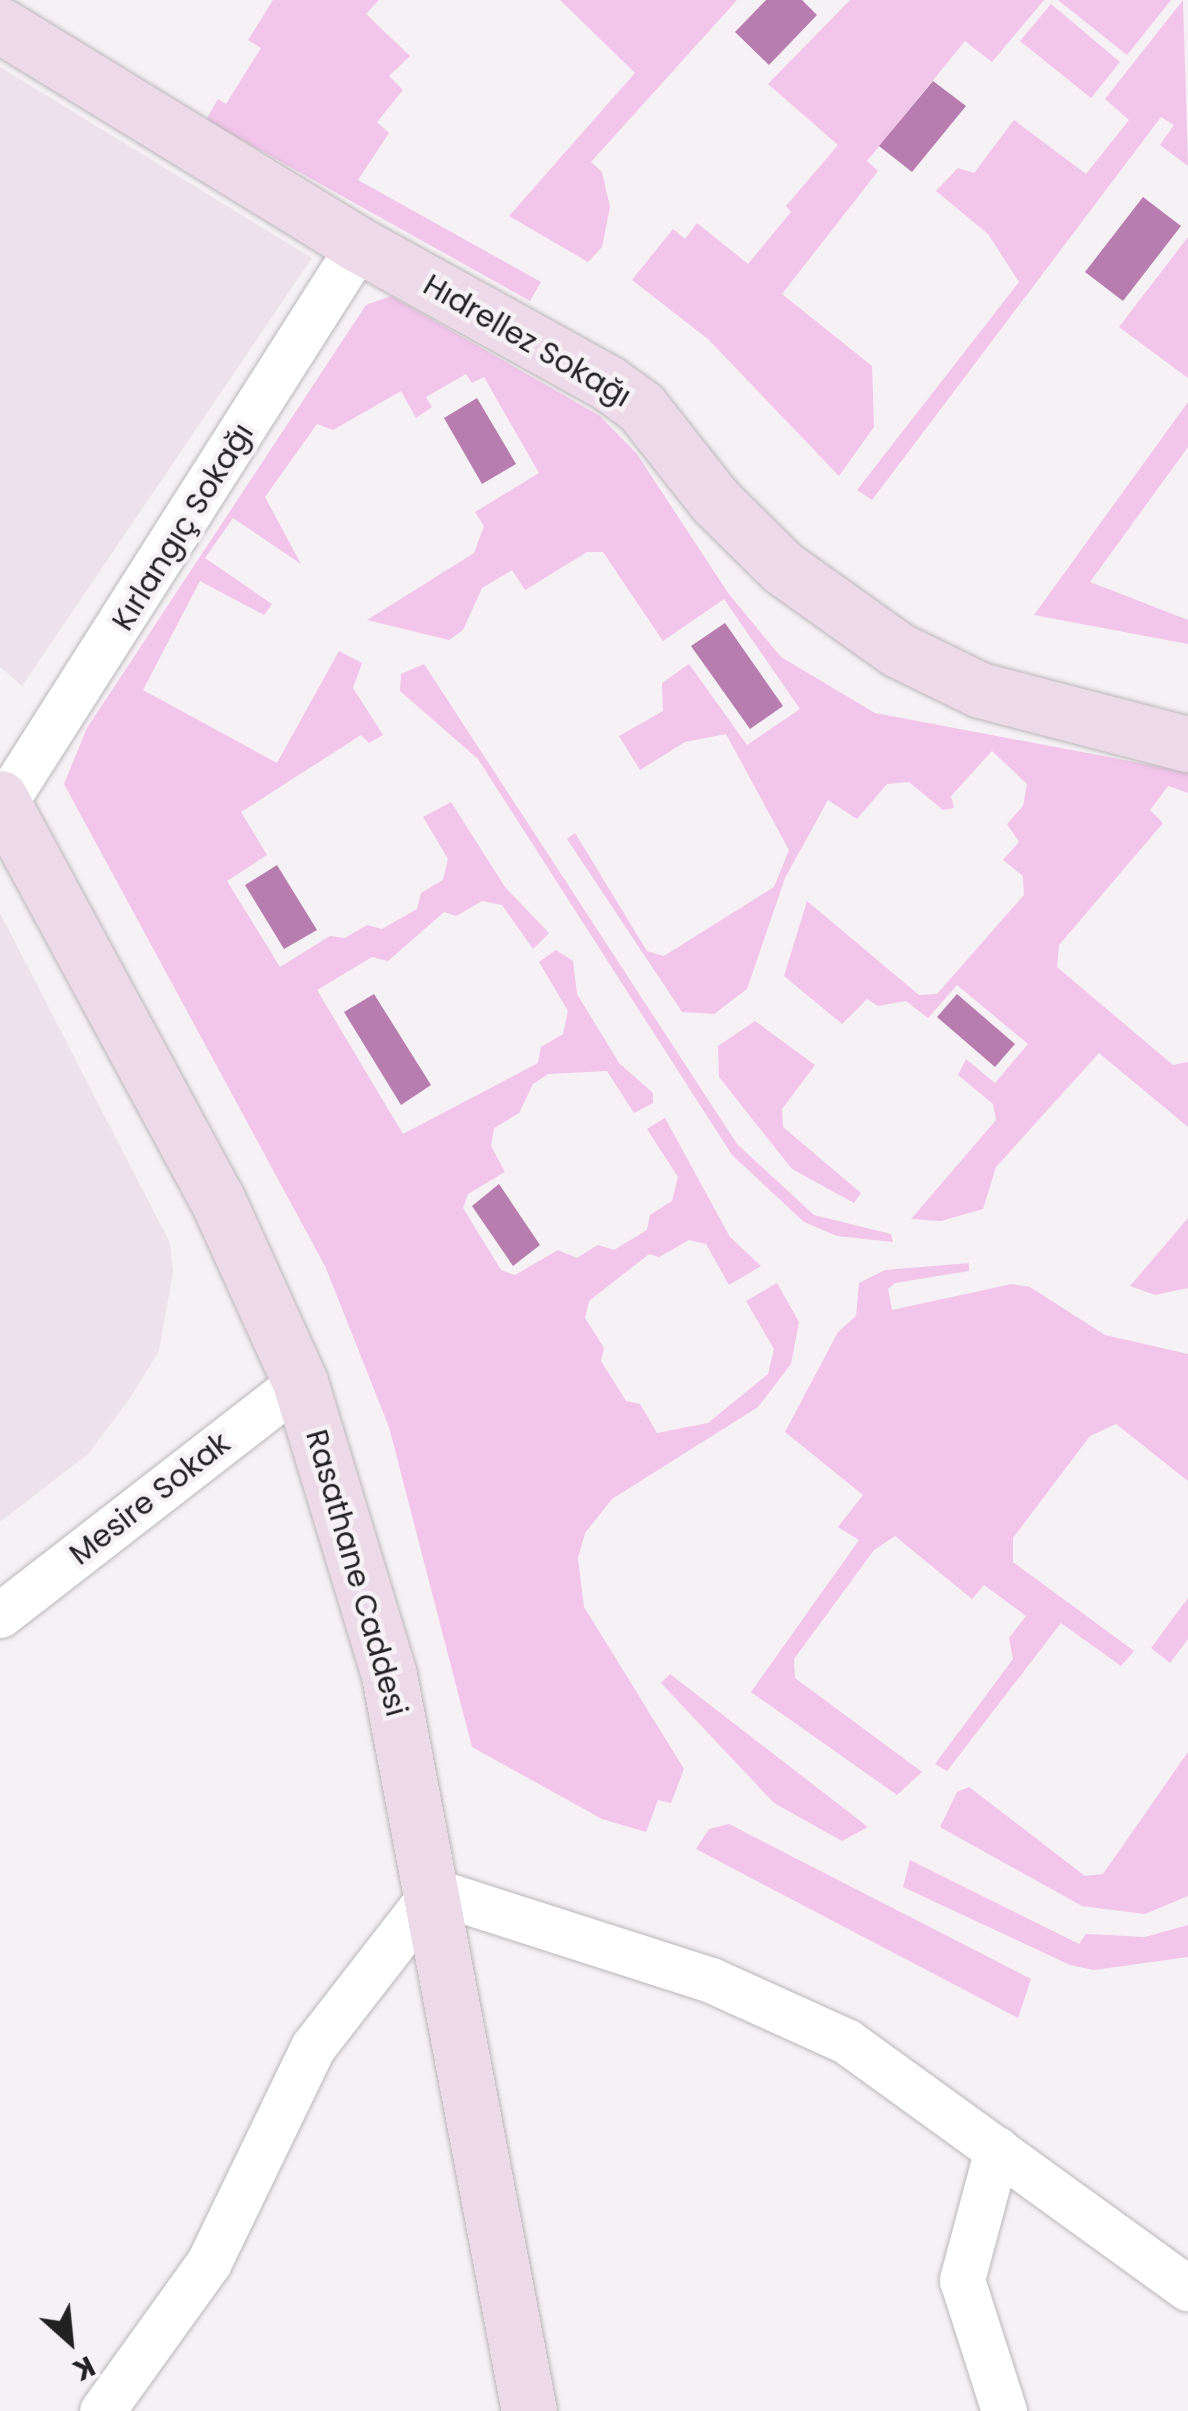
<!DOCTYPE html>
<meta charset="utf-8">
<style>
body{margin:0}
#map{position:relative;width:1188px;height:2411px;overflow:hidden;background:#f6f1f5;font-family:Poppins,sans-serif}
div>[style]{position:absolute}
.built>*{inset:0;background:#ede2eb}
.green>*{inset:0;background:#f2c5ea}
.water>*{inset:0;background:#b77daf}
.roads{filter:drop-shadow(0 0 2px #bab6b9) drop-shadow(0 0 2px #bab6b9)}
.street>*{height:45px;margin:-22.5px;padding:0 22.5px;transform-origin:22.5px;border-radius:22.5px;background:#fff}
.secondary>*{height:55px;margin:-27.5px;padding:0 27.5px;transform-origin:27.5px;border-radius:27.5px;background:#ecdae9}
span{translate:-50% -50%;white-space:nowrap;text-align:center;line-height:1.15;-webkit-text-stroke:9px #f6f1f5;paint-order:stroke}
.street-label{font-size:30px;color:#222122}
.north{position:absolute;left:20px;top:2291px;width:100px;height:100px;-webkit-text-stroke:8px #f6f1f5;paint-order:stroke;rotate:153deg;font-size:28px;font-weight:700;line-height:40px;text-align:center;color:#222122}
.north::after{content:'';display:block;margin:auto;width:35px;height:45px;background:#222122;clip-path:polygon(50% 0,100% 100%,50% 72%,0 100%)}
</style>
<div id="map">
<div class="built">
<i style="clip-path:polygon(0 67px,312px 258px,22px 686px,0 667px)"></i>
<i style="clip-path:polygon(0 913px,170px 1243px,173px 1272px,159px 1351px,130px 1398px,88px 1454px,0 1522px)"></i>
</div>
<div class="green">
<i style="clip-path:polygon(273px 0,379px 0,366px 14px,410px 56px,389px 76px,403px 90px,377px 122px,389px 133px,358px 180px,541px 282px,530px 301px,206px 120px,218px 99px,226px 104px,261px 48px,248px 40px)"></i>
<i style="clip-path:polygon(560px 0,737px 0,591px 162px,602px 172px,610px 207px,602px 247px,588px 262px,509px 216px,635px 73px)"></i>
<i style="clip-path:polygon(850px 0,1044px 0,992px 62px,965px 41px,867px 161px,878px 171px,782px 294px,872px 366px,874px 427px,839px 476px,708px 339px,632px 280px,673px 229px,685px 239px,697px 223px,748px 264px,791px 212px,786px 206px,838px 145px,768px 84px)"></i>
<i style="clip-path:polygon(1058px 0,1171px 0,1127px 55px)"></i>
<i style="clip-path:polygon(1183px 0,1188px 166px,1160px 145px,1174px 125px,1161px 117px,872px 500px,857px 490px,1019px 282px,988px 234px,936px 191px,958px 168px,974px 173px,1014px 120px,1086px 174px,1129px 120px,1105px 99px)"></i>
<i style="clip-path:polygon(1051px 4px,1120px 62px,1091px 98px,1020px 41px)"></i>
<i style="clip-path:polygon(1188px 237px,1188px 378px,1119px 327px)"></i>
<i style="clip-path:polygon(391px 296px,600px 416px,637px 454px,728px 593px,781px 657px,875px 713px,1188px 772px,1188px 793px,1168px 786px,1150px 810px,1163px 823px,1059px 945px,1057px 967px,1173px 1065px,1188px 1062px,1188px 1127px,1099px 1053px,996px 1167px,983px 1209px,941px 1221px,911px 1219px,996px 1120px,993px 1104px,958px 1075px,966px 1059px,995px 1083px,1028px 1044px,957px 985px,928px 1018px,906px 1001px,878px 1006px,867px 999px,842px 1024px,784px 976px,807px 901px,919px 995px,937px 994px,1024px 895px,1023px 876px,1003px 860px,1019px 842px,1007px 824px,1023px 806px,1027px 784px,992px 751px,951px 796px,954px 808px,943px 810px,909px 782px,887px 784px,857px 819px,828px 800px,785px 878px,747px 989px,714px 1014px,682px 1012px,567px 839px,575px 833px,647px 951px,664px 956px,774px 887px,789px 850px,726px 734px,685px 742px,640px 770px,619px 736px,663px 711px,662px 683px,689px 664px,747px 745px,800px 709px,724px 599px,663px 641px,603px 552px,587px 552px,525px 590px,512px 570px,482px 588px,463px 630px,449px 640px,367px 620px,474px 553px,484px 526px,475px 512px,539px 473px,484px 377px,472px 383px,466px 374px,426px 397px,432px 407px,416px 418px,401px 391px,333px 430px,317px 424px,265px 497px,301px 564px,233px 518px,205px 558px,272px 604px,264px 615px,200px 581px,143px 690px,277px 763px,339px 651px,362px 663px,353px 688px,383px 735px,369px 743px,361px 735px,241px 812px,267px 855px,227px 881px,280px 967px,330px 936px,345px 938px,367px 925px,382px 929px,417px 909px,421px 893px,443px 880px,448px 859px,423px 817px,451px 802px,505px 887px,549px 933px,533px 949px,502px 905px,482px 901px,456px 916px,444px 912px,388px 961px,372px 957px,317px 990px,403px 1134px,538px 1063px,541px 1047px,563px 1034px,568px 1011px,539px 962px,556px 950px,573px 961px,577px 994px,619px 1063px,653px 1093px,653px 1103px,634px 1113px,607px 1071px,548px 1074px,533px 1084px,519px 1113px,494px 1128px,491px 1146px,505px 1172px,468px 1194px,463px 1208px,501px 1270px,515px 1275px,558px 1250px,577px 1258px,598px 1245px,614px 1250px,647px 1230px,650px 1215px,672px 1201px,678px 1177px,647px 1129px,665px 1118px,730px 1237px,761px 1266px,729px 1285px,706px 1244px,689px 1240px,659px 1257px,649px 1254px,589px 1301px,585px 1318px,604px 1348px,601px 1361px,626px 1401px,640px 1404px,657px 1433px,708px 1423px,768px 1374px,774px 1349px,746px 1301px,777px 1283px,799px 1322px,791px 1364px,758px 1407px,612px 1499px,585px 1533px,578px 1558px,584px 1607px,684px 1769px,671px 1803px,658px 1800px,646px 1832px,602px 1819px,472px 1747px,389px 1427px,325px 1266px,64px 784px,87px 728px,366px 305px)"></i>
<i style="clip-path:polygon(1188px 402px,1188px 447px,1090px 582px,1188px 620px,1188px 644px,1034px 615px)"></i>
<i style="clip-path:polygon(424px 664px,737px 1144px,814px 1215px,891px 1234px,893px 1242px,837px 1236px,804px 1222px,732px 1155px,478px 759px,400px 691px,401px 674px)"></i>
<i style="clip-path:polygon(755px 1021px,815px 1065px,782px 1109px,783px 1127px,861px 1193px,854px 1203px,792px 1169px,719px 1077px,718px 1046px)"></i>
<i style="clip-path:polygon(1188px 1218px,1188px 1288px,1155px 1295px,1130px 1286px)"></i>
<i style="clip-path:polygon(969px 1263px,969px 1271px,895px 1283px,888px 1289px,892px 1310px,1012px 1284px,1030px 1287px,1105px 1335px,1188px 1354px,1188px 1481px,1116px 1424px,1090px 1436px,1013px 1538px,1013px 1562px,1134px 1651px,1121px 1666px,1061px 1623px,947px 1771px,935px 1764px,1013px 1659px,1009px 1638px,1026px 1616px,984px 1585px,972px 1599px,895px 1536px,874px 1550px,794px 1659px,795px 1678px,922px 1772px,897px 1795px,751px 1692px,859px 1540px,838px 1527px,863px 1495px,785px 1432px,838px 1332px,856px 1316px,859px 1283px,885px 1270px)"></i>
<i style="clip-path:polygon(1188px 1598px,1188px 1639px,1170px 1663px,1151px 1648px)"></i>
<i style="clip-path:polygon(670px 1674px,868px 1827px,842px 1841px,774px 1803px,661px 1683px)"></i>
<i style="clip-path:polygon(1188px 1752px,1188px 1896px,1145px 1914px,1082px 1906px,940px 1827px,957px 1792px,969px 1787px,1085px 1876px,1103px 1874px)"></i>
<i style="clip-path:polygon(729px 1824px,1031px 1979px,1018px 2018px,696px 1849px,709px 1829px)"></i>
<i style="clip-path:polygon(910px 1860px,1079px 1944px,1086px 1934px,1145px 1937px,1188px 1925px,1188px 1957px,1094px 1970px,1070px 1965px,903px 1887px)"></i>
</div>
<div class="water">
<i style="clip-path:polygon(766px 0,802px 0,817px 15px,769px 65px,735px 32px)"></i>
<i style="clip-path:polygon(933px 81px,966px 106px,912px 172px,879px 146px)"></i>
<i style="clip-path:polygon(1143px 197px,1181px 226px,1123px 301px,1085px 272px)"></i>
<i style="clip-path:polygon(477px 398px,516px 464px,482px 484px,444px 418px)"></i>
<i style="clip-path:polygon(725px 623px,783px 706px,750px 729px,691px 646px)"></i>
<i style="clip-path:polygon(277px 865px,317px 930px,284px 949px,245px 885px)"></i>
<i style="clip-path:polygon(374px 994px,431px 1085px,401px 1105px,344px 1012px)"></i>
<i style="clip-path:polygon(957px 994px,1015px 1044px,995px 1067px,937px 1017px)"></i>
<i style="clip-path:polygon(499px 1184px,540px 1245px,513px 1266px,472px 1206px)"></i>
</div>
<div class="roads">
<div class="street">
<i style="left:0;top:810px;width:669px;rotate:-57.57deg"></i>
<i style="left:0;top:1615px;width:380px;rotate:-37.8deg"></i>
<i style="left:997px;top:2149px;width:136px;rotate:105deg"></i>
<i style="left:962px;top:2280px;width:138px;rotate:72.2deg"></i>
<i style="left:102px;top:2411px;width:183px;rotate:-54.3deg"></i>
<i style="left:209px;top:2262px;width:239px;rotate:-64.2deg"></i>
<i style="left:313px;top:2047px;width:197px;rotate:-52.2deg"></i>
<i style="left:434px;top:1891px;width:291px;rotate:17.8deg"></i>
<i style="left:711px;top:1980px;width:148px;rotate:24.3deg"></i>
<i style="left:846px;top:2041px;width:422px;rotate:35.9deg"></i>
</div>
<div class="secondary">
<i style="left:0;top:25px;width:421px;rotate:31.5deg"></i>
<i style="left:359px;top:245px;width:285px;rotate:29deg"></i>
<i style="left:608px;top:383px;width:41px;rotate:36deg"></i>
<i style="left:641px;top:407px;width:121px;rotate:51.7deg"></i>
<i style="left:716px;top:502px;width:94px;rotate:44.6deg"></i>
<i style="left:783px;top:568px;width:141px;rotate:35.5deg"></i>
<i style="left:898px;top:650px;width:91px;rotate:26deg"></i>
<i style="left:980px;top:690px;width:215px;rotate:14.6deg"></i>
<i style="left:0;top:798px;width:456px;rotate:61.6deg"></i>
<i style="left:217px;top:1199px;width:201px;rotate:65.6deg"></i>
<i style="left:300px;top:1382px;width:306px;rotate:73.1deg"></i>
<i style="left:389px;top:1675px;width:749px;rotate:79.23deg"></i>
</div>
</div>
<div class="street-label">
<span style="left:527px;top:341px;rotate:30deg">Hıdrellez Sokağı</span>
<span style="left:183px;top:527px;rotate:-58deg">Kırlangıç Sokağı</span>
<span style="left:150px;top:1499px;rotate:-38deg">Mesire Sokak</span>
<span style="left:356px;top:1573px;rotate:74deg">Rasathane Caddesi</span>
</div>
<div class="north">K</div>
</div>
